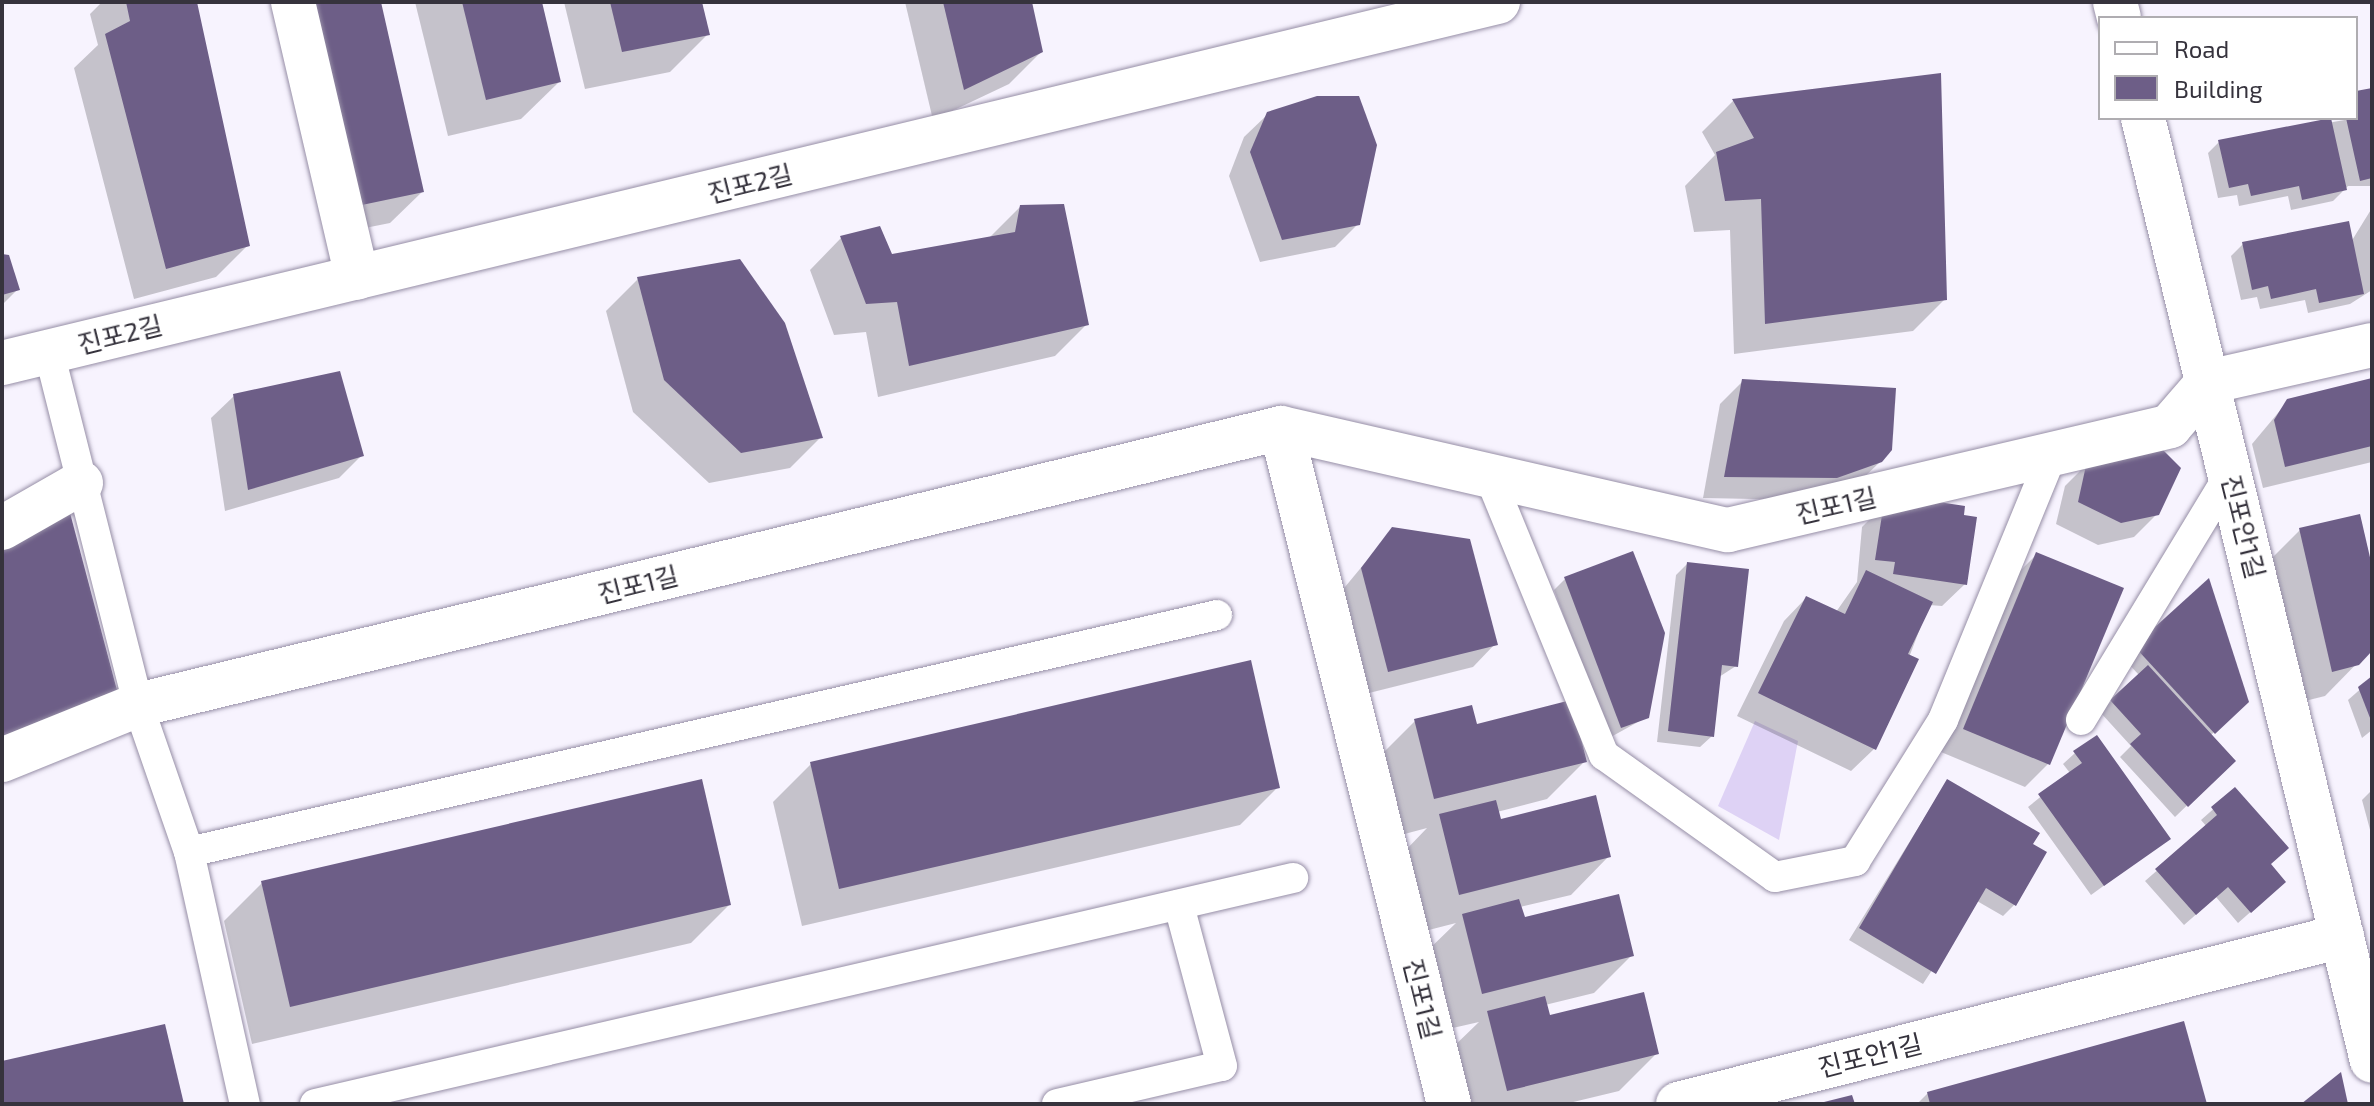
<!DOCTYPE html>
<meta charset="utf-8">
<style>
body{margin:0}
#map{position:relative;width:2374px;height:1106px;overflow:hidden;background:#f7f3fe;font-family:"Exo 2","Noto Sans KR",sans-serif}
div>[style]{position:absolute}
.green>*{inset:0;background:#ded2f5}
.shadow>*{inset:0;background:#0003}
.building>*{inset:0;background:#6d5e87}
.roads{filter:drop-shadow(0 0 2px #968ea6) drop-shadow(0 0 2px #968ea6)}
.service>*{height:30px;margin:-15px;padding:0 15px;transform-origin:15px;border-radius:15px;background:#fff}
.minor>*{height:44px;margin:-22px;padding:0 22px;transform-origin:22px;border-radius:22px;background:#fff}
span{translate:-50% -50%;white-space:nowrap;text-align:center;line-height:1.15;-webkit-text-stroke:8px #fff;paint-order:stroke}
.street-label{font-size:26px;color:#36333d}
.frame{position:absolute;inset:0;border:4px solid #36333d;pointer-events:none}
.legend{position:absolute;left:2098px;top:16px;width:260px;height:104px;box-sizing:border-box;background:#fff;border:2px solid #afadb1;margin:0;padding:10px 14px;list-style:none;font-size:24px;color:#36333d}
.legend li{display:flex;align-items:center;gap:16px;height:40px}
.legend b{width:40px;border:2px solid #afadb1}
</style>
<div id="map">
<div class="green">
<i style="clip-path:polygon(1755px 721px,1798px 741px,1779px 840px,1718px 806px)"></i>
</div>
<div class="shadow">
<i style="clip-path:polygon(102px 2px,195px 2px,248px 245px,216px 277px,134px 299px,74px 68px,98px 45px,90px 14px)"></i>
<i style="clip-path:polygon(271px 2px,379px 2px,422px 192px,390px 223px,325px 236px)"></i>
<i style="clip-path:polygon(415px 2px,540px 2px,559px 82px,521px 119px,448px 136px)"></i>
<i style="clip-path:polygon(564px 2px,700px 2px,708px 34px,670px 72px,585px 89px)"></i>
<i style="clip-path:polygon(905px 2px,1030px 2px,1041px 52px,1009px 84px,933px 120px)"></i>
<i style="clip-path:polygon(1939px 75px,1945px 299px,1913px 331px,1734px 354px,1730px 230px,1694px 232px,1685px 186px,1715px 155px,1702px 132px,1733px 101px)"></i>
<i style="clip-path:polygon(2372px 90px,2372px 186px,2348px 186px,2333px 201px,2291px 210px,2288px 196px,2239px 206px,2237px 195px,2218px 198px,2208px 153px,2219px 142px,2356px 118px,2356px 93px)"></i>
<i style="clip-path:polygon(1268px 114px,1358px 224px,1335px 247px,1260px 262px,1229px 176px,1244px 137px)"></i>
<i style="clip-path:polygon(1020px 207px,1087px 324px,1055px 356px,878px 397px,866px 332px,834px 335px,810px 270px,841px 238px,890px 256px,988px 239px)"></i>
<i style="clip-path:polygon(2372px 208px,2372px 290px,2350px 304px,2308px 313px,2305px 300px,2260px 309px,2257px 297px,2241px 300px,2231px 256px,2243px 244px,2351px 242px)"></i>
<i style="clip-path:polygon(2px 256px,18px 289px,2px 305px)"></i>
<i style="clip-path:polygon(638px 279px,821px 437px,790px 468px,709px 483px,633px 412px,606px 311px)"></i>
<i style="clip-path:polygon(2372px 380px,2372px 462px,2263px 488px,2252px 444px,2288px 401px)"></i>
<i style="clip-path:polygon(1743px 381px,1881px 461px,1857px 484px,1812px 500px,1703px 498px,1720px 404px)"></i>
<i style="clip-path:polygon(234px 396px,362px 455px,339px 478px,225px 511px,211px 418px)"></i>
<i style="clip-path:polygon(2088px 463px,2157px 514px,2134px 537px,2098px 545px,2056px 524px,2065px 486px)"></i>
<i style="clip-path:polygon(1885px 504px,1965px 584px,1942px 606px,1929px 605px,1874px 749px,1851px 771px,1737px 716px,1784px 621px,1806px 598px,1836px 612px,1857px 582px,1862px 527px)"></i>
<i style="clip-path:polygon(1393px 529px,1495px 644px,1473px 667px,1365px 694px,1340px 593px)"></i>
<i style="clip-path:polygon(2300px 530px,2372px 575px,2372px 648px,2325px 696px,2301px 702px,2268px 562px)"></i>
<i style="clip-path:polygon(2037px 554px,2048px 764px,2025px 787px,1941px 752px,2014px 577px)"></i>
<i style="clip-path:polygon(1687px 564px,1736px 666px,1719px 677px,1712px 736px,1700px 747px,1657px 742px,1676px 575px)"></i>
<i style="clip-path:polygon(1565px 579px,1647px 717px,1609px 738px,1554px 590px)"></i>
<i style="clip-path:polygon(2136px 647px,2247px 701px,2210px 736px,2233px 761px,2175px 817px,2120px 757px,2131px 746px,2100px 712px,2139px 675px,2124px 659px)"></i>
<i style="clip-path:polygon(2372px 679px,2372px 730px,2362px 738px,2348px 700px)"></i>
<i style="clip-path:polygon(1415px 721px,1475px 726px,1585px 761px,1547px 799px,1497px 812px,1500px 822px,1608px 857px,1571px 895px,1520px 907px,1523px 920px,1632px 955px,1594px 993px,1545px 1005px,1548px 1018px,1657px 1053px,1619px 1091px,1565px 1104px,1464px 1104px,1450px 1050px,1479px 1022px,1444px 1030px,1425px 953px,1456px 923px,1421px 932px,1402px 854px,1427px 828px,1397px 836px,1377px 759px)"></i>
<i style="clip-path:polygon(2075px 753px,2168px 839px,2091px 895px,2028px 807px,2070px 773px,2063px 764px)"></i>
<i style="clip-path:polygon(811px 764px,1278px 787px,1240px 825px,802px 926px,773px 802px)"></i>
<i style="clip-path:polygon(1947px 781px,2030px 845px,2014px 905px,2003px 916px,1977px 901px,1923px 984px,1849px 940px)"></i>
<i style="clip-path:polygon(2235px 790px,2268px 865px,2272px 893px,2238px 923px,2216px 897px,2184px 925px,2145px 881px,2207px 827px,2201px 820px)"></i>
<i style="clip-path:polygon(2372px 790px,2372px 837px,2362px 800px)"></i>
<i style="clip-path:polygon(262px 883px,729px 905px,691px 943px,252px 1044px,224px 921px)"></i>
<i style="clip-path:polygon(1928px 1093px,2205px 1104px,1917px 1104px)"></i>
</div>
<div class="building">
<i style="clip-path:polygon(126px 2px,197px 2px,250px 246px,166px 269px,105px 34px,130px 21px)"></i>
<i style="clip-path:polygon(309px 2px,381px 2px,424px 192px,357px 206px)"></i>
<i style="clip-path:polygon(462px 2px,542px 2px,561px 82px,486px 100px)"></i>
<i style="clip-path:polygon(610px 2px,702px 2px,710px 35px,622px 52px)"></i>
<i style="clip-path:polygon(943px 2px,1032px 2px,1043px 52px,964px 90px)"></i>
<i style="clip-path:polygon(1941px 73px,1947px 300px,1765px 324px,1761px 199px,1725px 201px,1716px 152px,1754px 138px,1732px 99px)"></i>
<i style="clip-path:polygon(2372px 88px,2372px 178px,2360px 181px,2346px 118px,2356px 118px,2356px 91px)"></i>
<i style="clip-path:polygon(1317px 96px,1359px 96px,1377px 145px,1360px 225px,1282px 240px,1250px 152px,1267px 112px)"></i>
<i style="clip-path:polygon(2331px 118px,2347px 190px,2302px 200px,2299px 186px,2251px 196px,2248px 184px,2229px 188px,2218px 140px)"></i>
<i style="clip-path:polygon(1064px 204px,1089px 325px,909px 366px,897px 302px,866px 304px,840px 236px,880px 226px,892px 254px,1015px 232px,1020px 205px)"></i>
<i style="clip-path:polygon(2349px 221px,2364px 294px,2319px 303px,2316px 289px,2271px 299px,2268px 286px,2252px 290px,2242px 242px)"></i>
<i style="clip-path:polygon(2px 254px,9px 255px,20px 290px,2px 295px)"></i>
<i style="clip-path:polygon(740px 259px,785px 323px,823px 438px,741px 453px,664px 380px,637px 277px)"></i>
<i style="clip-path:polygon(340px 371px,364px 456px,248px 490px,233px 394px)"></i>
<i style="clip-path:polygon(2372px 378px,2372px 446px,2285px 467px,2274px 420px,2287px 399px)"></i>
<i style="clip-path:polygon(1742px 379px,1896px 388px,1892px 450px,1882px 462px,1837px 478px,1724px 477px)"></i>
<i style="clip-path:polygon(2156px 443px,2181px 468px,2159px 515px,2121px 523px,2078px 502px,2087px 461px)"></i>
<i style="clip-path:polygon(1919px 499px,1965px 506px,1964px 515px,1977px 517px,1967px 585px,1893px 574px,1895px 562px,1875px 560px,1884px 502px)"></i>
<i style="clip-path:polygon(69px 509px,118px 694px,2px 743px,2px 546px)"></i>
<i style="clip-path:polygon(2360px 514px,2372px 566px,2372px 651px,2359px 665px,2332px 672px,2299px 528px)"></i>
<i style="clip-path:polygon(1392px 527px,1470px 539px,1498px 645px,1388px 672px,1361px 568px)"></i>
<i style="clip-path:polygon(1633px 551px,1665px 633px,1649px 718px,1621px 728px,1564px 577px)"></i>
<i style="clip-path:polygon(2036px 552px,2124px 588px,2050px 765px,1963px 729px)"></i>
<i style="clip-path:polygon(1687px 562px,1749px 569px,1738px 667px,1722px 665px,1714px 737px,1668px 731px)"></i>
<i style="clip-path:polygon(1866px 570px,1933px 602px,1908px 654px,1919px 659px,1876px 750px,1758px 693px,1806px 596px,1845px 614px)"></i>
<i style="clip-path:polygon(2209px 578px,2249px 702px,2215px 734px,2134px 646px)"></i>
<i style="clip-path:polygon(1251px 660px,1280px 788px,839px 889px,810px 762px)"></i>
<i style="clip-path:polygon(2148px 665px,2236px 761px,2188px 807px,2130px 744px,2141px 734px,2110px 700px)"></i>
<i style="clip-path:polygon(2372px 676px,2372px 723px,2358px 687px)"></i>
<i style="clip-path:polygon(1571px 700px,1587px 762px,1434px 799px,1414px 719px,1472px 705px,1477px 724px)"></i>
<i style="clip-path:polygon(2097px 735px,2171px 839px,2104px 886px,2038px 794px,2082px 763px,2073px 751px)"></i>
<i style="clip-path:polygon(702px 779px,731px 905px,290px 1007px,261px 881px)"></i>
<i style="clip-path:polygon(1947px 779px,2040px 833px,2033px 844px,2047px 852px,2016px 906px,1986px 888px,1936px 974px,1859px 928px)"></i>
<i style="clip-path:polygon(2235px 787px,2289px 848px,2271px 864px,2286px 882px,2251px 913px,2228px 887px,2196px 915px,2155px 869px,2217px 815px,2211px 807px)"></i>
<i style="clip-path:polygon(1596px 795px,1611px 857px,1459px 895px,1439px 814px,1496px 800px,1501px 819px)"></i>
<i style="clip-path:polygon(1619px 894px,1634px 956px,1482px 994px,1462px 914px,1519px 899px,1525px 917px)"></i>
<i style="clip-path:polygon(1644px 992px,1659px 1054px,1507px 1091px,1487px 1011px,1545px 996px,1550px 1015px)"></i>
<i style="clip-path:polygon(2184px 1021px,2207px 1104px,1930px 1104px,1927px 1092px)"></i>
<i style="clip-path:polygon(165px 1024px,184px 1104px,2px 1104px,2px 1061px)"></i>
<i style="clip-path:polygon(2341px 1072px,2348px 1104px,2301px 1104px)"></i>
<i style="clip-path:polygon(1852px 1095px,1855px 1104px,1820px 1104px,1820px 1103px)"></i>
</div>
<div class="roads">
<div class="service">
<i style="left:49px;top:352px;width:364px;rotate:75.8deg"></i>
<i style="left:138px;top:705px;width:156px;rotate:70.9deg"></i>
<i style="left:189px;top:852px;width:258px;rotate:77.5deg"></i>
<i style="left:1489px;top:475px;width:303px;rotate:67.7deg"></i>
<i style="left:1604px;top:755px;width:210px;rotate:35.5deg"></i>
<i style="left:1775px;top:877px;width:82px;rotate:-11.3deg"></i>
<i style="left:1855px;top:861px;width:166px;rotate:-58deg"></i>
<i style="left:1943px;top:720px;width:287px;rotate:-67.7deg"></i>
<i style="left:2081px;top:720px;width:290px;rotate:-58.8deg"></i>
<i style="left:189px;top:852px;width:1055px;rotate:-12.98deg"></i>
<i style="left:315px;top:1104px;width:1004px;rotate:-13.01deg"></i>
<i style="left:1057px;top:1104px;width:169px;rotate:-13deg"></i>
<i style="left:1222px;top:1066px;width:167px;rotate:-105deg"></i>
</div>
<div class="minor">
<i style="left:293px;top:2px;width:283px;rotate:76.9deg"></i>
<i style="left:2115px;top:2px;width:16px;rotate:76deg"></i>
<i style="left:2143px;top:118px;width:970px;rotate:76.35deg"></i>
<i style="left:2px;top:363px;width:1539px;rotate:-13.57deg"></i>
<i style="left:1281px;top:428px;width:697px;rotate:76.04deg"></i>
<i style="left:2px;top:528px;width:91px;rotate:-29.7deg"></i>
<i style="left:2px;top:760px;width:147px;rotate:-22deg"></i>
<i style="left:138px;top:705px;width:1176px;rotate:-13.62deg"></i>
<i style="left:1281px;top:428px;width:458px;rotate:12.9deg"></i>
<i style="left:1728px;top:530px;width:454px;rotate:-13.2deg"></i>
<i style="left:2170px;top:426px;width:58px;rotate:-49.2deg"></i>
<i style="left:2208px;top:382px;width:168px;rotate:-12.7deg"></i>
<i style="left:1678px;top:1104px;width:685px;rotate:-14.2deg"></i>
</div>
</div>
<div class="street-label">
<span style="left:750px;top:183px;rotate:-14deg">진포2길</span>
<span style="left:120px;top:334px;rotate:-14deg">진포2길</span>
<span style="left:1836px;top:505px;rotate:-13deg">진포1길</span>
<span style="left:2244px;top:527px;rotate:76deg">진포안1길</span>
<span style="left:638px;top:584px;rotate:-14deg">진포1길</span>
<span style="left:1423px;top:999px;rotate:76deg">진포1길</span>
<span style="left:1870px;top:1055px;rotate:-14deg">진포안1길</span>
</div>
<div class="frame"></div>
<ul class="legend">
<li><b style="height:10px;background:#fff"></b>Road</li>
<li><b style="height:22px;background:#6d5e87"></b>Building</li>
</ul>
</div>
